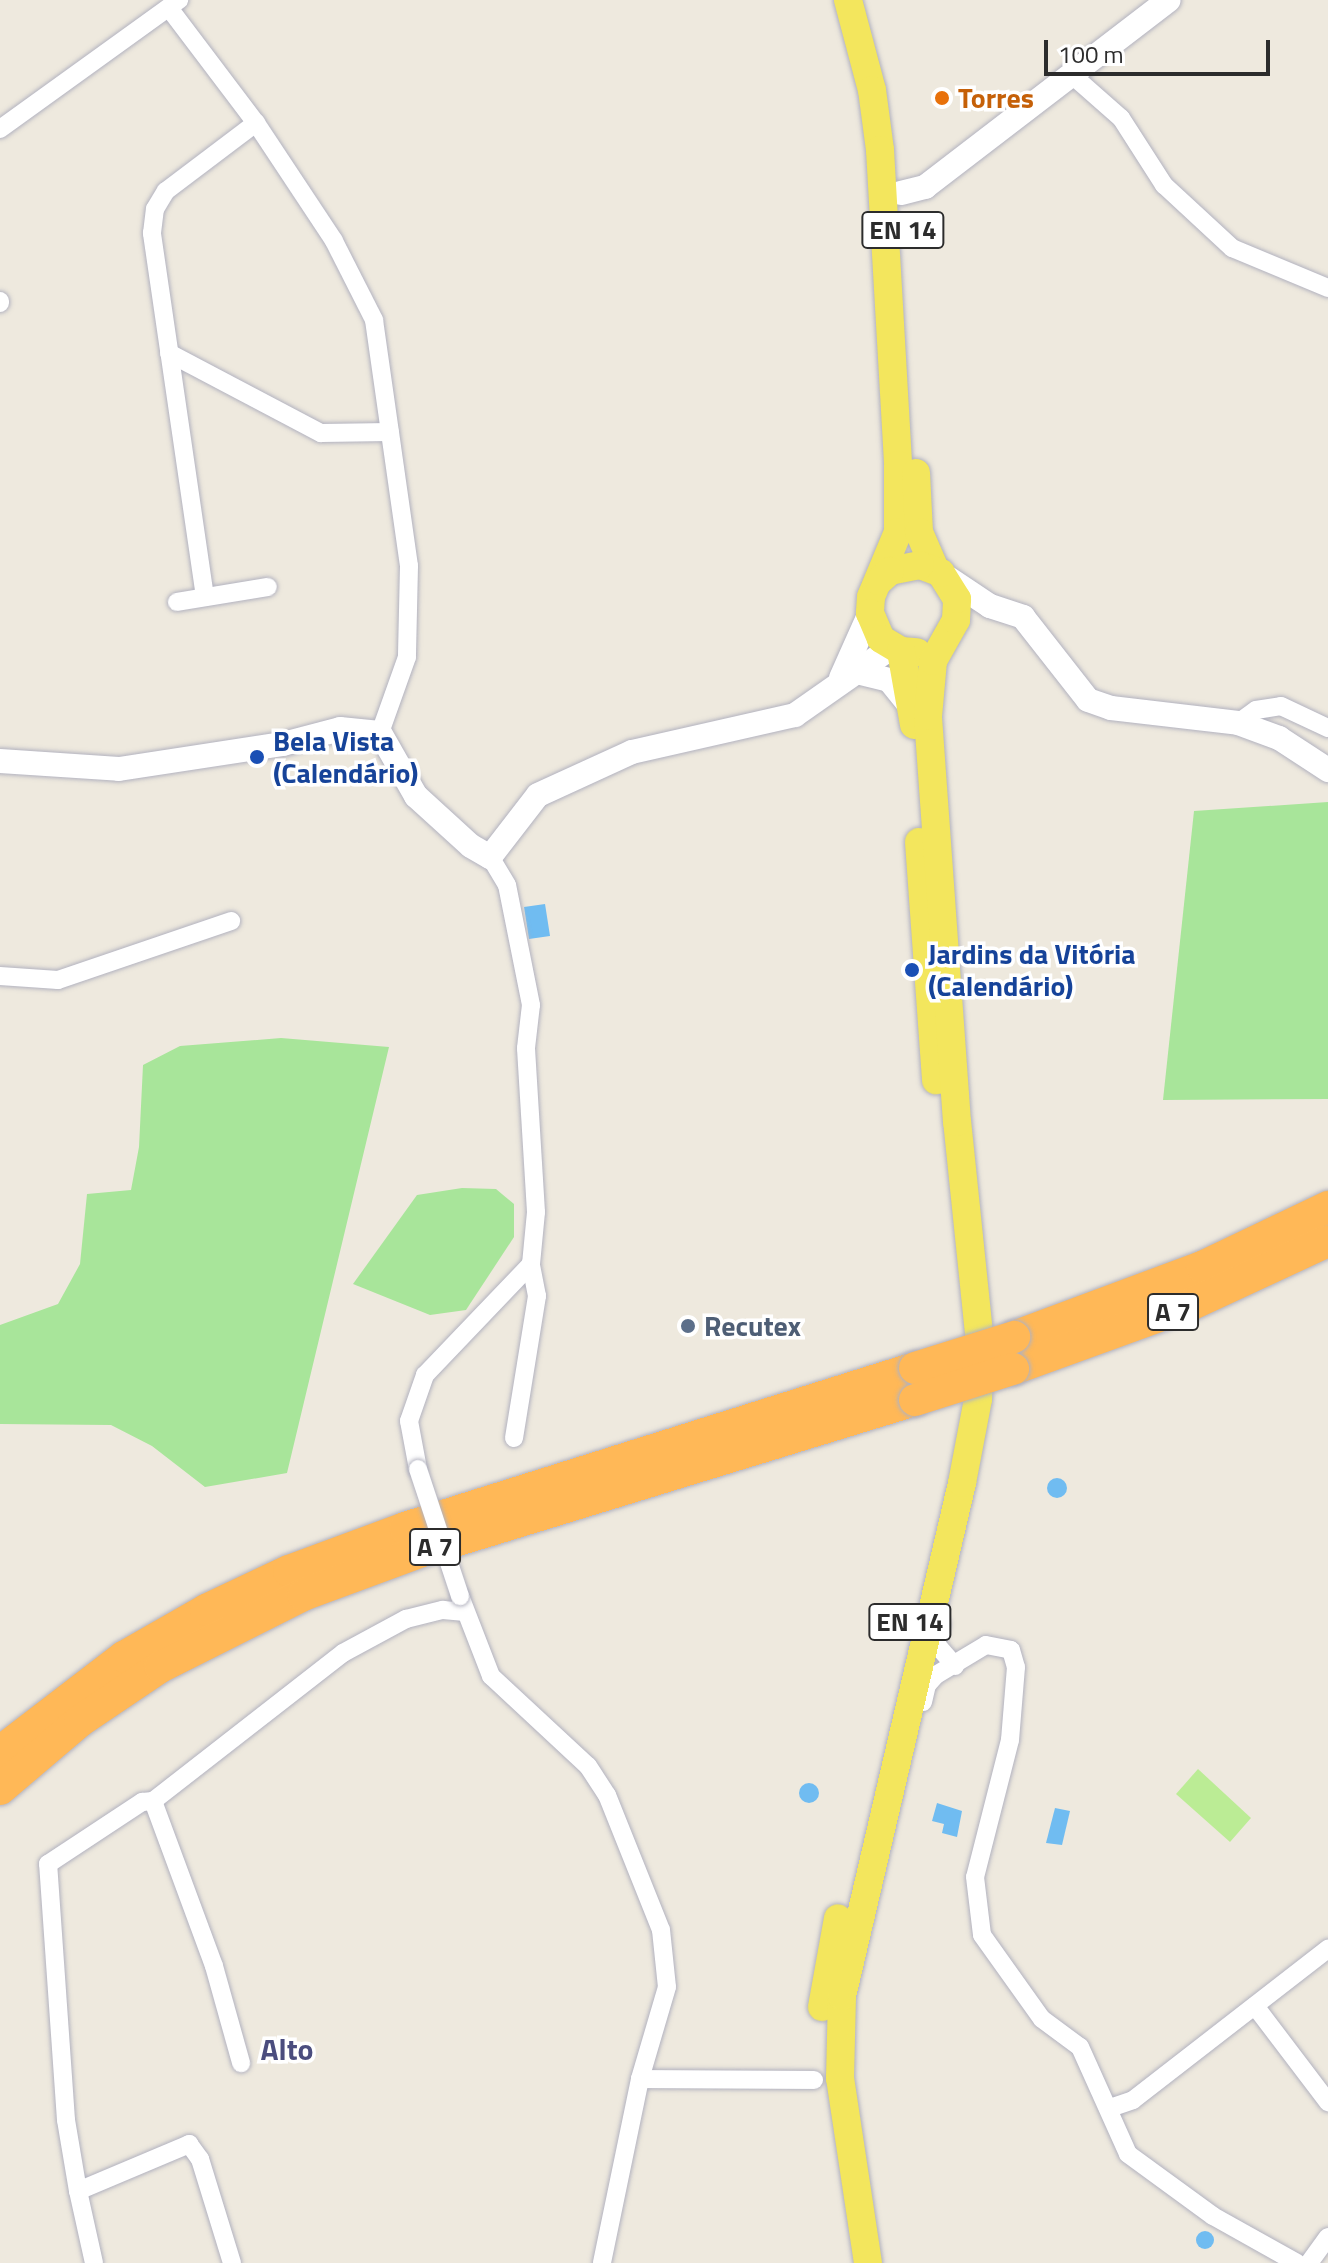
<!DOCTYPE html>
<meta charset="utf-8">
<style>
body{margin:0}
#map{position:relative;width:1328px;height:2263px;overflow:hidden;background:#eee9de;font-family:"Titillium Web",sans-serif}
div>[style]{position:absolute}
.green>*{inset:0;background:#a8e59a}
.pitch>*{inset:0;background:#bbec95}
.water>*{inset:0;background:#70bcf1}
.round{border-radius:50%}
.roads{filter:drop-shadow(0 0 2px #b2b2bf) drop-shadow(0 0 2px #b2b2bf)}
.street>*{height:18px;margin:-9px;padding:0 9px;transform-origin:9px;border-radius:9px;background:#fff}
.secondary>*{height:24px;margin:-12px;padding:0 12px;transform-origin:12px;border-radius:12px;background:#fff}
.primary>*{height:28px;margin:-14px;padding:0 14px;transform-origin:14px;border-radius:14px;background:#f3e65d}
.highway>*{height:32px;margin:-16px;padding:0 16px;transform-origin:16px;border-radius:16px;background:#ffb857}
.bridges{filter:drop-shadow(0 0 2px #b2b2bf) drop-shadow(0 0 2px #b2b2bf)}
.street-bridge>*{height:18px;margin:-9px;padding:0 9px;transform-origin:9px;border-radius:9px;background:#fff}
.highway-bridge>*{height:32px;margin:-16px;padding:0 16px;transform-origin:16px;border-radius:16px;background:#ffb857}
.dots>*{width:22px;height:22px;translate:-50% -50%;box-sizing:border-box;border:4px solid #fff;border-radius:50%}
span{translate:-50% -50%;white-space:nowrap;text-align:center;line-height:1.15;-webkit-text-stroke:7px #fff;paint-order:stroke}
.shield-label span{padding:2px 6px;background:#fff;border:2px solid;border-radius:6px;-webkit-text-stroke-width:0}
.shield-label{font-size:26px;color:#2c2c2c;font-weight:700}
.food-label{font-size:28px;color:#c56008;font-weight:700}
.left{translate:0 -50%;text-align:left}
.transit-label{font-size:28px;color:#164399;font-weight:700}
.service-label{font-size:28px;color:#4e5e75;font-weight:700}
.neighbourhood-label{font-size:30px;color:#4b4d7e;font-weight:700}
.scale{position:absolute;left:1044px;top:40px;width:226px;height:36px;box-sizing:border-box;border:4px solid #2c2c2c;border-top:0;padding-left:10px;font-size:24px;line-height:28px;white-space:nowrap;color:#2c2c2c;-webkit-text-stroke:6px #fff;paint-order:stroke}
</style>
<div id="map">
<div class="green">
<i style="clip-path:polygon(1328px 802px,1328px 1099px,1163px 1100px,1194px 811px)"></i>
<i style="clip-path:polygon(281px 1038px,389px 1047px,287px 1473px,205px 1487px,152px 1446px,111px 1425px,0 1424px,0 1325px,58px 1304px,80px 1264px,87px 1194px,131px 1190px,139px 1147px,143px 1065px,180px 1046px)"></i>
<i style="clip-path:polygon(462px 1188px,496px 1189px,514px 1204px,514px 1237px,466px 1310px,430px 1315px,353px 1284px,417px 1195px)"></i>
</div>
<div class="pitch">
<i style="clip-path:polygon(1198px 1769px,1251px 1818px,1230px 1842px,1176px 1794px)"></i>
</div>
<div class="water">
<i style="clip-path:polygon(545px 904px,550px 936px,529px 939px,524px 907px)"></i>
<i class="round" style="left:1047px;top:1478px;width:20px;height:20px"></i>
<i class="round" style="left:799px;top:1783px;width:20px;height:20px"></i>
<i style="clip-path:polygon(937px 1803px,962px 1811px,957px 1837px,942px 1833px,944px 1824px,932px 1821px)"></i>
<i style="clip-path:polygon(1055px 1808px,1070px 1811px,1062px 1845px,1046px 1843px)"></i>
<i class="round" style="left:1196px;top:2231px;width:18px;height:18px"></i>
</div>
<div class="roads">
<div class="street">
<i style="left:169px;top:8px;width:144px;rotate:52.9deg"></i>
<i style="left:256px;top:123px;width:141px;rotate:56.5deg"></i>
<i style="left:334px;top:241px;width:89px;rotate:63.1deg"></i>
<i style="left:374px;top:320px;width:248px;rotate:81.9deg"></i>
<i style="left:409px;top:566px;width:91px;rotate:91.3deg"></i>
<i style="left:407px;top:657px;width:81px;rotate:109.6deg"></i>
<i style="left:1072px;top:75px;width:65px;rotate:41.3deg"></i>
<i style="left:1121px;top:118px;width:80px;rotate:57.3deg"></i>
<i style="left:1164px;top:185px;width:93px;rotate:42.8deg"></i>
<i style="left:1232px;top:248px;width:104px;rotate:22.6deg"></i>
<i style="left:0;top:129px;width:221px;rotate:-35.8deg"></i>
<i style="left:0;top:301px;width:2px;rotate:90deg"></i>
<i style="left:169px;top:353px;width:172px;rotate:27.8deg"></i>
<i style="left:321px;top:433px;width:69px;rotate:-0.8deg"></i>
<i style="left:205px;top:597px;width:368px;rotate:-98.3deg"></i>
<i style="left:152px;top:233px;width:24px;rotate:-83deg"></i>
<i style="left:155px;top:209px;width:21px;rotate:-59deg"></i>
<i style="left:166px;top:191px;width:113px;rotate:-37.1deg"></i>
<i style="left:177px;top:602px;width:92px;rotate:-9.4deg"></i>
<i style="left:1238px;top:723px;width:22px;rotate:-36deg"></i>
<i style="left:1256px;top:710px;width:25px;rotate:-9deg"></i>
<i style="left:1281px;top:706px;width:52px;rotate:25.1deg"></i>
<i style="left:0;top:976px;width:58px;rotate:3.9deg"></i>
<i style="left:58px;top:980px;width:183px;rotate:-18.8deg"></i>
<i style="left:514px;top:1438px;width:144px;rotate:-80.8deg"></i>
<i style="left:537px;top:1296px;width:33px;rotate:-101deg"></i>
<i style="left:418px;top:1469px;width:49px;rotate:-100.6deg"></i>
<i style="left:409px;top:1421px;width:49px;rotate:-70.8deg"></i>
<i style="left:425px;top:1375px;width:153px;rotate:-46.3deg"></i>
<i style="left:531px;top:1264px;width:52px;rotate:-84.5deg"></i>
<i style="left:536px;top:1212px;width:164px;rotate:-93.5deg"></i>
<i style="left:526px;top:1048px;width:43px;rotate:-83.4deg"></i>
<i style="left:531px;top:1005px;width:122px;rotate:-101.3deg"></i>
<i style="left:507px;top:885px;width:33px;rotate:-121deg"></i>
<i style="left:460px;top:1596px;width:86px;rotate:68.8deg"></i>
<i style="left:491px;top:1676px;width:132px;rotate:42.9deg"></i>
<i style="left:588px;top:1766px;width:35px;rotate:57deg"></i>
<i style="left:607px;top:1795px;width:145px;rotate:68.2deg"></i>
<i style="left:661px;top:1930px;width:57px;rotate:84deg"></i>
<i style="left:667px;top:1987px;width:96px;rotate:106.4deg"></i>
<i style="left:640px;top:2079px;width:188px;rotate:101.7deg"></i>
<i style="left:941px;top:1624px;width:21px;rotate:104deg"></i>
<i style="left:936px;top:1644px;width:29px;rotate:49deg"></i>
<i style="left:923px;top:1702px;width:17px;rotate:-77deg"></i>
<i style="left:927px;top:1685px;width:13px;rotate:-48deg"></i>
<i style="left:936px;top:1675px;width:58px;rotate:-31deg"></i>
<i style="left:986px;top:1645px;width:25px;rotate:11deg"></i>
<i style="left:1011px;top:1650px;width:18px;rotate:74deg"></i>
<i style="left:1016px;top:1667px;width:73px;rotate:94.7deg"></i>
<i style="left:1010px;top:1740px;width:141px;rotate:104.3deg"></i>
<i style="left:975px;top:1877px;width:58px;rotate:83.1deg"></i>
<i style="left:982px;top:1935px;width:103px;rotate:54.5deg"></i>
<i style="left:1042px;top:2019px;width:47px;rotate:36.4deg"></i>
<i style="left:1080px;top:2047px;width:117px;rotate:65.8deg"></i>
<i style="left:1128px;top:2154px;width:105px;rotate:36.1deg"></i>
<i style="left:1213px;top:2216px;width:96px;rotate:29.2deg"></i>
<i style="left:153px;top:1801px;width:241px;rotate:-37.9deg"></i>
<i style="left:343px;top:1653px;width:72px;rotate:-28.4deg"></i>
<i style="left:406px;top:1619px;width:38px;rotate:-14deg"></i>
<i style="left:443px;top:1610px;width:22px;rotate:5deg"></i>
<i style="left:1255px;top:2006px;width:121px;rotate:52.8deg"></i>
<i style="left:640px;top:2079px;width:174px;rotate:0.3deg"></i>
<i style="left:1110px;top:2108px;width:24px;rotate:-19deg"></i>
<i style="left:1133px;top:2100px;width:247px;rotate:-37.8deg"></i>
<i style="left:78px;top:2191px;width:72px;rotate:-99.6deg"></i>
<i style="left:66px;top:2120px;width:257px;rotate:-94deg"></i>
<i style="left:48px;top:1864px;width:113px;rotate:-33.4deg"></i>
<i style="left:142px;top:1802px;width:11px;rotate:-5deg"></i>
<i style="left:153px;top:1801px;width:176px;rotate:69.7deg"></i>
<i style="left:214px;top:1966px;width:101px;rotate:74.4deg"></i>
<i style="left:94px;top:2263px;width:74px;rotate:-102.5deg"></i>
<i style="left:78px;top:2191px;width:121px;rotate:-22.9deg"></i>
<i style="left:189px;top:2144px;width:19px;rotate:54deg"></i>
<i style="left:200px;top:2159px;width:109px;rotate:72.9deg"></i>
<i style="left:1309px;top:2263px;width:32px;rotate:-54deg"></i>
</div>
<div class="secondary">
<i style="left:901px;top:193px;width:25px;rotate:-14deg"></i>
<i style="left:925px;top:187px;width:307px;rotate:-37.5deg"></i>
<i style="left:942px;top:574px;width:58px;rotate:33.7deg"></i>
<i style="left:990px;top:606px;width:35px;rotate:18deg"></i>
<i style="left:1023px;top:617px;width:105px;rotate:51.9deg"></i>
<i style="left:1088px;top:700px;width:24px;rotate:19deg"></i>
<i style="left:1111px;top:708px;width:128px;rotate:6.7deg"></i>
<i style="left:1238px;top:723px;width:44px;rotate:20.1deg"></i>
<i style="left:1279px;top:738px;width:59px;rotate:33.1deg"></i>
<i style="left:853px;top:671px;width:37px;rotate:14deg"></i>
<i style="left:889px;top:680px;width:36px;rotate:51deg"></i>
<i style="left:841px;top:678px;width:71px;rotate:-66deg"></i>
<i style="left:0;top:761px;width:119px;rotate:3.8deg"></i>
<i style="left:119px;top:769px;width:166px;rotate:-8.7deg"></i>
<i style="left:283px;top:744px;width:59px;rotate:-14.7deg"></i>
<i style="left:340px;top:729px;width:40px;rotate:5.7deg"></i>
<i style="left:380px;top:733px;width:73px;rotate:60.3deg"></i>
<i style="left:416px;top:796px;width:74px;rotate:42.3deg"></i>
<i style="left:471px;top:846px;width:22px;rotate:30deg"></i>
<i style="left:490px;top:857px;width:78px;rotate:-52.3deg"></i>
<i style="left:538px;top:795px;width:103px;rotate:-24.6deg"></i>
<i style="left:632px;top:752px;width:167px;rotate:-12.8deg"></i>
<i style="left:795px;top:715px;width:118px;rotate:-35deg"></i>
</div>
<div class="primary">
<i style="left:848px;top:0;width:93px;rotate:75.1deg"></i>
<i style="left:872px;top:90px;width:61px;rotate:82.4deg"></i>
<i style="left:880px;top:150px;width:316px;rotate:86.7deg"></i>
<i style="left:898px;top:465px;width:67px;rotate:90deg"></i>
<i style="left:898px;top:532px;width:70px;rotate:112.6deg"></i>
<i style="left:871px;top:597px;width:16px;rotate:94deg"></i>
<i style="left:870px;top:613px;width:28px;rotate:67deg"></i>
<i style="left:881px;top:639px;width:23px;rotate:31deg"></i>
<i style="left:901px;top:651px;width:16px;rotate:4deg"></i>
<i style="left:916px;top:473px;width:59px;rotate:87.1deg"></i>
<i style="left:919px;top:532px;width:40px;rotate:66.6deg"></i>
<i style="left:901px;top:651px;width:75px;rotate:80deg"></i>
<i style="left:919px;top:842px;width:239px;rotate:85.9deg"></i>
<i style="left:822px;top:2007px;width:90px;rotate:-79.8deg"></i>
<i style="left:868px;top:2263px;width:187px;rotate:-98.6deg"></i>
<i style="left:840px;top:2078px;width:82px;rotate:-88.6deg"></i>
<i style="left:842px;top:1996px;width:527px;rotate:-76.83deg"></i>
<i style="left:962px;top:1483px;width:86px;rotate:-79.2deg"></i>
<i style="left:978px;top:1399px;width:56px;rotate:-88deg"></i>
<i style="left:980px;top:1343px;width:222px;rotate:-95.9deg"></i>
<i style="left:957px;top:1122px;width:407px;rotate:-94.1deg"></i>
<i style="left:928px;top:716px;width:55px;rotate:-84.8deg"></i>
<i style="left:933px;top:661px;width:47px;rotate:-60.7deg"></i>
<i style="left:956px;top:620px;width:21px;rotate:-87deg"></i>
<i style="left:957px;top:599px;width:31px;rotate:-122deg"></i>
<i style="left:941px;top:573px;width:22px;rotate:-159deg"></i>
<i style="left:920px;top:565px;width:31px;rotate:169deg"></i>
<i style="left:890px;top:571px;width:15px;rotate:138deg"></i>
</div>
<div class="highway">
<i style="left:1014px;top:1337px;width:201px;rotate:-20.4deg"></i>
<i style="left:1202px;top:1267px;width:140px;rotate:-25.5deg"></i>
<i style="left:1013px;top:1369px;width:188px;rotate:-19.9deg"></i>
<i style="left:1190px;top:1305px;width:152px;rotate:-24.9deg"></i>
<i style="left:0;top:1752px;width:156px;rotate:-37.5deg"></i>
<i style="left:124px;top:1657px;width:95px;rotate:-29.8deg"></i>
<i style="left:206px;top:1610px;width:92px;rotate:-25.2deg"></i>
<i style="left:289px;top:1571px;width:124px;rotate:-20.3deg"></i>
<i style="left:405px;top:1528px;width:535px;rotate:-17.42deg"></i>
<i style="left:0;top:1789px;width:105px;rotate:-40.4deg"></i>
<i style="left:80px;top:1721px;width:97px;rotate:-34deg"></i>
<i style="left:160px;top:1667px;width:160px;rotate:-26.7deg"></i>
<i style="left:303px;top:1595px;width:127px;rotate:-20.3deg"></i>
<i style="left:422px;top:1551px;width:516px;rotate:-17.03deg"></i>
</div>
</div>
<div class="bridges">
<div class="street-bridge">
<i style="left:418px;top:1469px;width:134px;rotate:71.7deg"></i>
</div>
<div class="highway-bridge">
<i style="left:915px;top:1368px;width:104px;rotate:-17.4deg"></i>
<i style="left:915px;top:1400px;width:103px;rotate:-17.6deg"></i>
</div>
</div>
<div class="dots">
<i style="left:942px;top:98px;background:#e8710a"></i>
<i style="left:257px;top:757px;background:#1a4fb4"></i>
<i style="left:912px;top:970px;background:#1a4fb4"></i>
<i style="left:688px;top:1326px;background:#5c6f8a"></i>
</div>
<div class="shield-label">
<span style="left:903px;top:230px">EN 14</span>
<span style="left:1173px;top:1312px">A 7</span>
<span style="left:435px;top:1547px">A 7</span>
<span style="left:910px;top:1622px">EN 14</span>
</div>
<div class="food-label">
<span class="left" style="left:958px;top:98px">Torres</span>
</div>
<div class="transit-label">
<span class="left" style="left:273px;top:757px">Bela Vista<br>(Calendário)</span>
<span class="left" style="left:928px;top:970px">Jardins da Vitória<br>(Calendário)</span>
</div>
<div class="service-label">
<span class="left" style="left:704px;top:1326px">Recutex</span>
</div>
<div class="neighbourhood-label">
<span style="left:287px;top:2049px">Alto</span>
</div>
<div class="scale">100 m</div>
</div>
